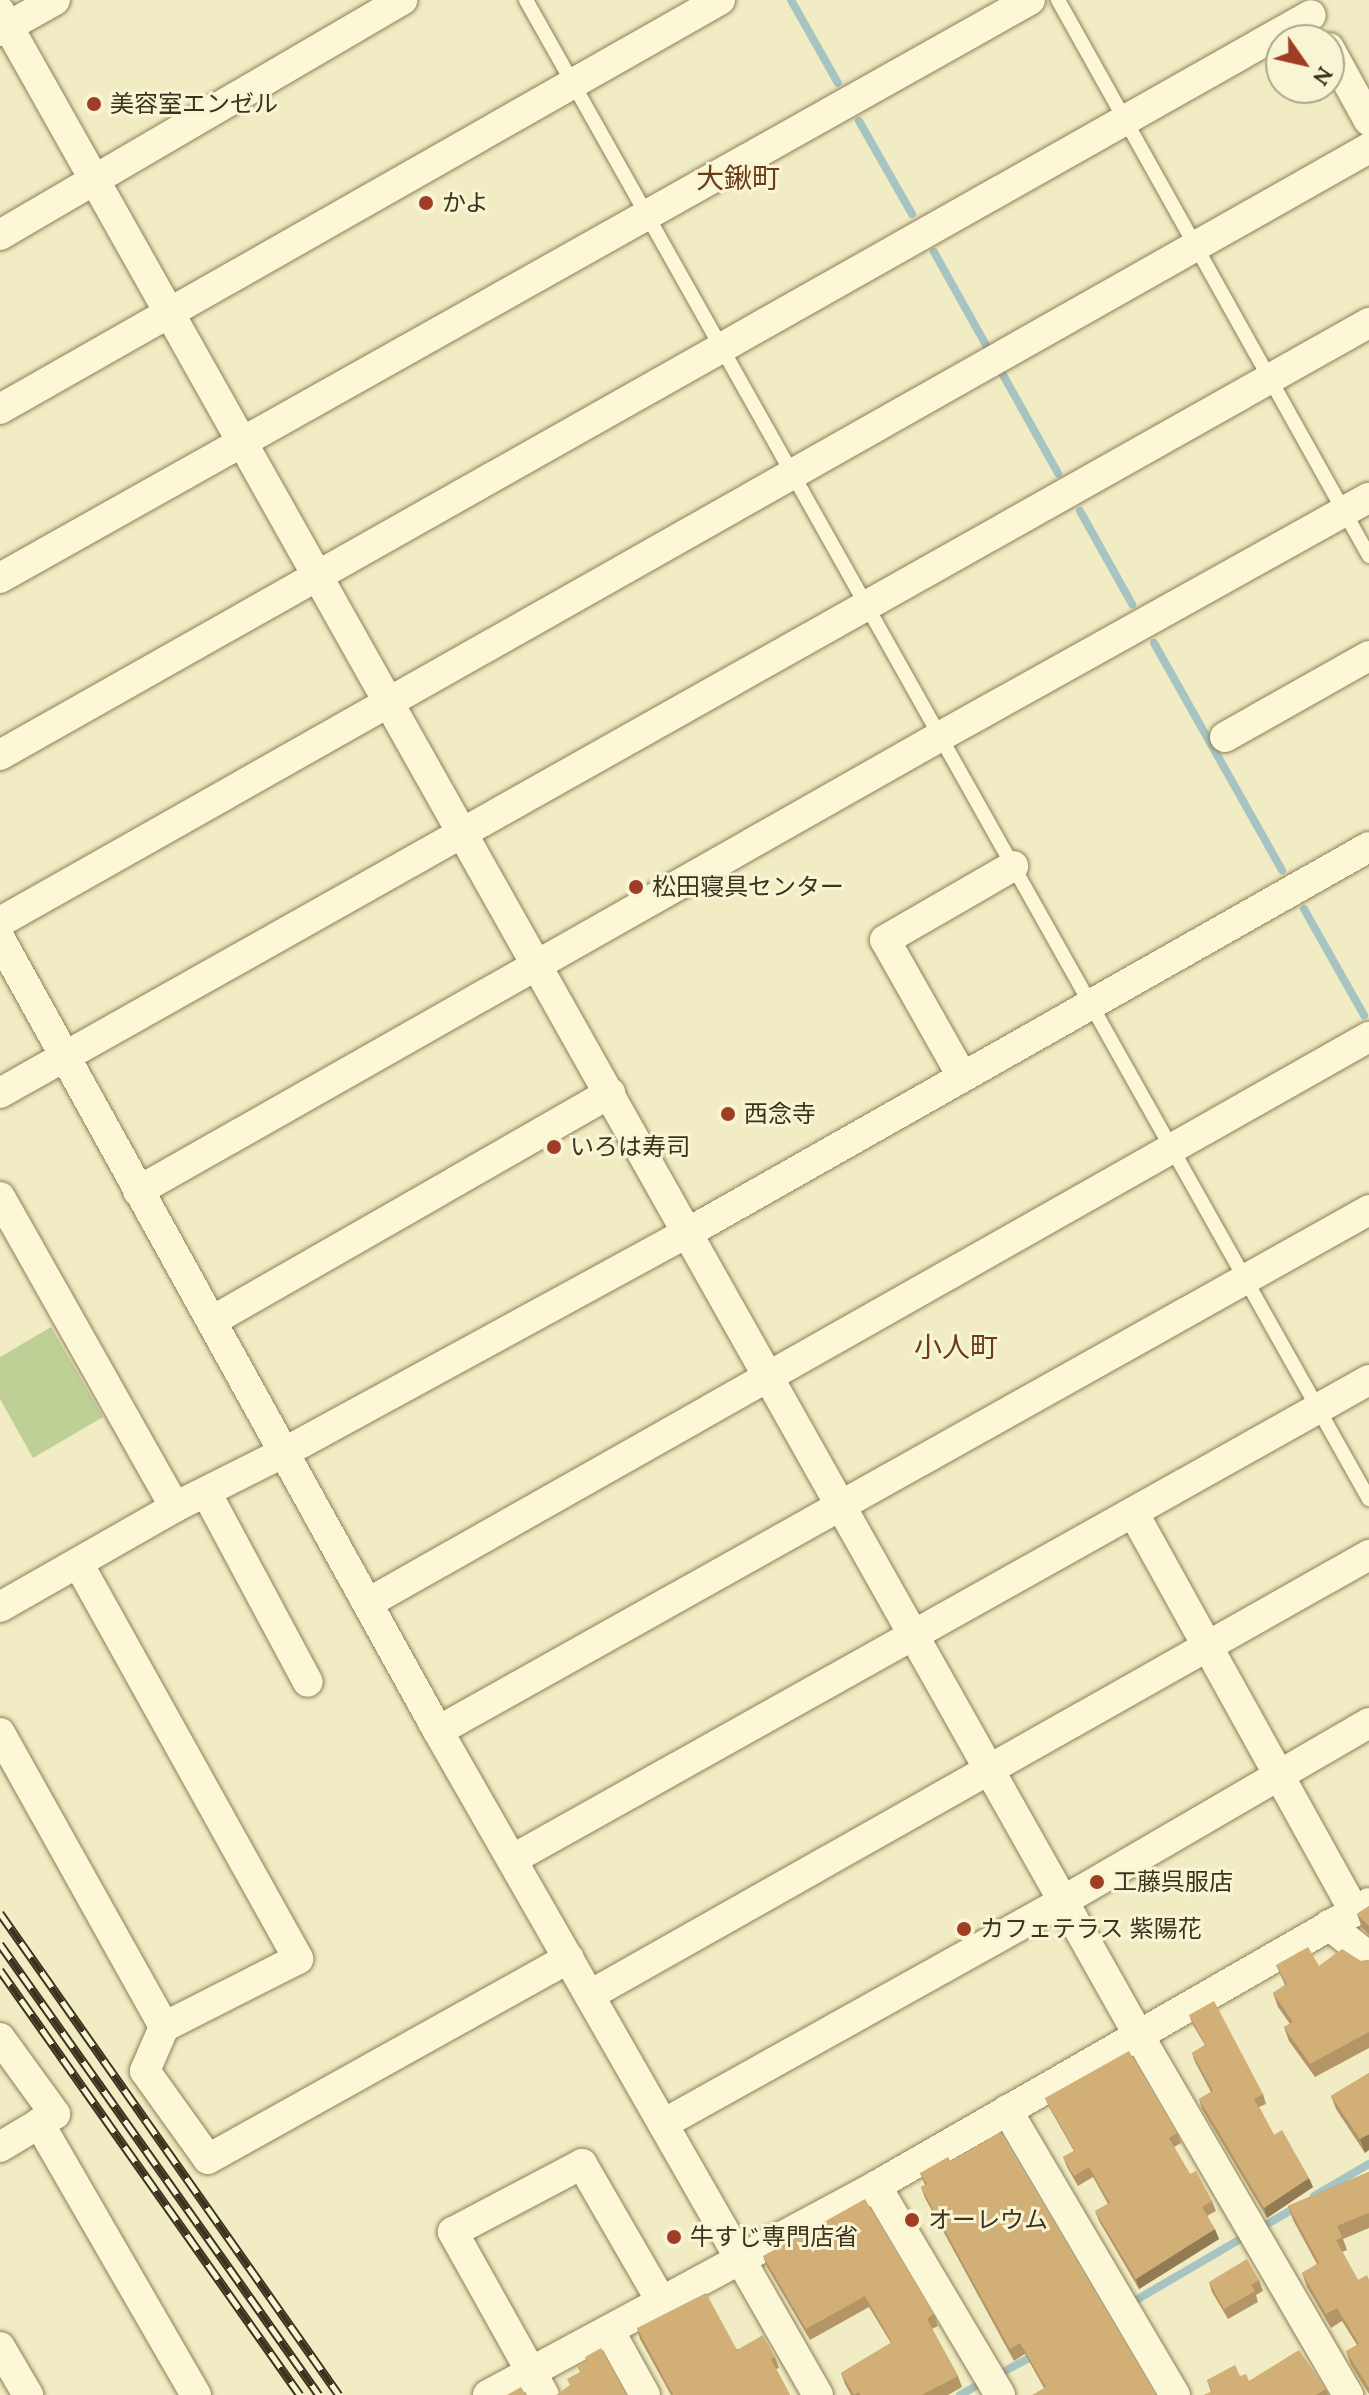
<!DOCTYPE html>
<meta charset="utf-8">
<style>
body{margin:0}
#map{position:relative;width:1369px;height:2395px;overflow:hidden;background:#f1ecc3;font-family:Lora,"Noto Sans JP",serif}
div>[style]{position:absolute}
.green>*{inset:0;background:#bed096}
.stream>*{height:8px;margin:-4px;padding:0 4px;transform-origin:4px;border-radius:4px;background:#a6c4c1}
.roads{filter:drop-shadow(0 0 2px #8d7f59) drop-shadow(0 0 2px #8d7f59)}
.service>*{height:14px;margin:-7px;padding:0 7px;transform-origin:7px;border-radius:7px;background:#fbf7d7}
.minor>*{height:30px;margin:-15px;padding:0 15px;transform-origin:15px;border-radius:15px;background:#fbf7d7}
.rail>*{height:9px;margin-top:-4.5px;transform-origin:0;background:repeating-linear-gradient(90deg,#f8f5d4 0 18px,#3c321e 0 36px);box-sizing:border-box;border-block:2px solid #3c321e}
.wall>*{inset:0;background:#b49666}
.shaded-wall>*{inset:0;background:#927a53}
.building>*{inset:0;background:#d1af77}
.dots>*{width:22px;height:22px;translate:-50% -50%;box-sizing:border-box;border:4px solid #f8f5d4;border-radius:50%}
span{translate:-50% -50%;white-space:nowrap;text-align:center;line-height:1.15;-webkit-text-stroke:6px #f8f5d4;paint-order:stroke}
.poi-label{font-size:24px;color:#3c321e}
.left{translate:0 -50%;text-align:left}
.quarter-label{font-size:28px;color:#6b3b1a}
.north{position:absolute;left:1265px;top:24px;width:80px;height:80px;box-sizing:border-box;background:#f8f5d4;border:2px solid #ada78b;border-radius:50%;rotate:124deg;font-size:22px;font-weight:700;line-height:32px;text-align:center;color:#3c321e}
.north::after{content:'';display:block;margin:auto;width:28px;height:36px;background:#a03d25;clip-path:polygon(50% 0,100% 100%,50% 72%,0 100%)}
</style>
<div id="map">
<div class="green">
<i style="clip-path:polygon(51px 1327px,103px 1417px,33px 1458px,0 1399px,0 1357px)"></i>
</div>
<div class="stream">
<i style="left:791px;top:0;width:95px;rotate:60.5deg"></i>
<i style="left:859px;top:121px;width:107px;rotate:60.3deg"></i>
<i style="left:934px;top:252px;width:109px;rotate:60.8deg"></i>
<i style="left:1002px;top:373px;width:115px;rotate:60.8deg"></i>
<i style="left:1080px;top:511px;width:107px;rotate:60.8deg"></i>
<i style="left:1154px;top:643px;width:261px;rotate:60.6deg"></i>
<i style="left:1304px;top:909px;width:122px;rotate:60.5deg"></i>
<i style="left:1314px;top:2196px;width:64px;rotate:-30.2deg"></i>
<i style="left:1262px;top:2227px;width:39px;rotate:-30deg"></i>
<i style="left:1131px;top:2303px;width:131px;rotate:-30.3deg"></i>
<i style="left:1001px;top:2373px;width:38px;rotate:-28deg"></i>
<i style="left:960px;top:2395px;width:26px;rotate:-29deg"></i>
</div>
<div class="roads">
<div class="service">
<i style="left:526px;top:0;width:1720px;rotate:60.65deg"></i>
<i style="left:1058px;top:0;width:637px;rotate:60.78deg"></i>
</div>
<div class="minor">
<i style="left:0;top:12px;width:2320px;rotate:60.63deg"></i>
<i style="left:1138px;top:2034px;width:418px;rotate:59.8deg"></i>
<i style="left:0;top:31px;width:63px;rotate:-29.4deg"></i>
<i style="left:1329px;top:48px;width:83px;rotate:61.3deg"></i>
<i style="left:0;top:235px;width:466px;rotate:-30.3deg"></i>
<i style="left:0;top:409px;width:828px;rotate:-29.6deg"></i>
<i style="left:0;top:578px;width:1181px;rotate:-29.3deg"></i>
<i style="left:1225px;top:737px;width:165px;rotate:-29.4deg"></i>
<i style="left:0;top:755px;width:1505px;rotate:-29.44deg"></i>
<i style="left:0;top:922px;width:1573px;rotate:-29.48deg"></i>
<i style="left:0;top:939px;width:905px;rotate:61.06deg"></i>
<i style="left:438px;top:1731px;width:765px;rotate:60.22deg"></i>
<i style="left:962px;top:1076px;width:156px;rotate:-119.5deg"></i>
<i style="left:885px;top:940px;width:148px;rotate:-30deg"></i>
<i style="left:0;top:1093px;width:1571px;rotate:-29.36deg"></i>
<i style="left:138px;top:1191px;width:921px;rotate:-29.54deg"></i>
<i style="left:939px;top:737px;width:492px;rotate:-29.1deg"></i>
<i style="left:0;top:1197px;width:356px;rotate:60.6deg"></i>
<i style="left:212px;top:1321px;width:459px;rotate:-29.8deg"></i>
<i style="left:207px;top:1494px;width:213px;rotate:61.8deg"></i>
<i style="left:1133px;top:1512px;width:456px;rotate:61deg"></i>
<i style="left:78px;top:1563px;width:453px;rotate:60.9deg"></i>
<i style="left:298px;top:1959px;width:150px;rotate:153.1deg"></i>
<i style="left:368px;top:1603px;width:1150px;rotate:-29.49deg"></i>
<i style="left:0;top:1607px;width:202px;rotate:-29.7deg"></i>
<i style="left:175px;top:1507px;width:123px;rotate:-26.6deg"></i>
<i style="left:285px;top:1452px;width:460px;rotate:-28.6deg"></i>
<i style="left:689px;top:1232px;width:781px;rotate:-29.52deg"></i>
<i style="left:438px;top:1731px;width:1067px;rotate:-29.23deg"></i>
<i style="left:0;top:1733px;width:337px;rotate:60.8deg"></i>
<i style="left:164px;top:2027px;width:48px;rotate:113.4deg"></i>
<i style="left:145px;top:2071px;width:108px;rotate:54.4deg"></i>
<i style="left:208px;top:2159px;width:413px;rotate:-29.1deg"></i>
<i style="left:513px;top:1859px;width:981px;rotate:-29.23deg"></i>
<i style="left:1329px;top:1925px;width:51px;rotate:38.7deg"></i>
<i style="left:590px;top:1995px;width:895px;rotate:-29.46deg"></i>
<i style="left:0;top:2038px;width:94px;rotate:54.1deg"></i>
<i style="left:55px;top:2114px;width:64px;rotate:149deg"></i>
<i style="left:1007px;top:2110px;width:331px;rotate:59.5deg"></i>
<i style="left:39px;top:2123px;width:314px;rotate:60deg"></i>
<i style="left:663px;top:2124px;width:458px;rotate:-29.1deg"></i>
<i style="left:1063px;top:1901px;width:354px;rotate:-30.2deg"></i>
<i style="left:876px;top:2186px;width:243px;rotate:59.3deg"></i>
<i style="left:609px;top:2330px;width:74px;rotate:61deg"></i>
<i style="left:0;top:2347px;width:56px;rotate:59.7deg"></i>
<i style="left:488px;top:2395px;width:441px;rotate:-28.3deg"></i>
<i style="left:876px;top:2186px;width:568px;rotate:-29.86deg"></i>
<i style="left:544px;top:2395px;width:187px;rotate:-119.2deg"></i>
<i style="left:453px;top:2232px;width:146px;rotate:-27.8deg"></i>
<i style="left:582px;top:2164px;width:158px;rotate:60deg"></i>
</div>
</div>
<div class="rail">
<i style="left:0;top:1913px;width:589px;rotate:54.88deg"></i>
<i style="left:0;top:1944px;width:552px;rotate:54.73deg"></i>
<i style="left:0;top:1970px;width:520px;rotate:54.78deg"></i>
</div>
<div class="wall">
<i style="clip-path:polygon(1369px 1906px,1369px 1935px,1362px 1928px,1357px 1914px)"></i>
<i style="clip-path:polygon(1369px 1960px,1369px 2048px,1315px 2077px,1289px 2041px,1284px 2027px,1290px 2024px,1278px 2007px,1273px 1993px,1285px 1985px,1276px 1965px,1319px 1966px)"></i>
<i style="clip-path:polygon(1189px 2015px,1263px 2094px,1266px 2104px,1259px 2107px,1274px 2135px,1313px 2187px,1267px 2218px,1202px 2109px,1199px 2099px,1211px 2092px,1195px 2062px,1192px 2053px,1205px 2045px,1193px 2025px)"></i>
<i style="clip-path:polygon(1369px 2073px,1365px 2153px,1336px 2109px,1331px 2096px)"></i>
<i style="clip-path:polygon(1045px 2098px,1177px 2133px,1181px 2143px,1174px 2147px,1190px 2174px,1212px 2201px,1216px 2211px,1207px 2216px,1219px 2239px,1139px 2289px,1099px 2221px,1095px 2211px,1108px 2204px,1093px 2177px,1078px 2186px,1067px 2167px,1063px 2157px,1074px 2151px,1049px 2107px)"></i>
<i style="clip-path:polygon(951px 2162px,1156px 2395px,1044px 2388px,1025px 2354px,1014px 2361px,925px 2198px,921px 2187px,925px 2185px,920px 2173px)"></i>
<i style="clip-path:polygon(1369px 2172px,1369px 2228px,1343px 2239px,1347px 2250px,1342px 2252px,1358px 2280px,1369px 2280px,1369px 2394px,1351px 2365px,1346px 2351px,1357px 2345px,1342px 2321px,1331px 2328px,1307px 2287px,1302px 2273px,1317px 2264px,1293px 2220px,1288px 2206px)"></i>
<i style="clip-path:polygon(763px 2256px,934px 2314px,938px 2326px,932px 2329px,958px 2376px,962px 2387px,948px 2395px,851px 2395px,845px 2384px,841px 2373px,891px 2343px,869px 2307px,810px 2340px,767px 2267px)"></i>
<i style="clip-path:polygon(1259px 2280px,1263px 2291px,1256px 2295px,1258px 2302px,1228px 2319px,1212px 2292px,1209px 2282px)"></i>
<i style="clip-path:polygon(637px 2328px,775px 2357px,779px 2368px,776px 2369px,790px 2395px,671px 2395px,640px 2339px)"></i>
<i style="clip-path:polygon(1240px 2376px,1249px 2381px,1326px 2389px,1328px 2395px,1204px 2395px,1211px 2392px,1207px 2380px)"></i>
</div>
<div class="shaded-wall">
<i style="clip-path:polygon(1369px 2134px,1369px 2150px,1365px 2153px,1360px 2139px)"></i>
<i style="clip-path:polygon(1309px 2178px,1313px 2187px,1267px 2218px,1264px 2208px)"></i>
<i style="clip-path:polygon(1215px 2229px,1219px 2239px,1139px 2289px,1136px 2279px)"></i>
</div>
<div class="building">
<i style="clip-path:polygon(1369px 1906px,1369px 1926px,1357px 1914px)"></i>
<i style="clip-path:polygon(1308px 1947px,1319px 1966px,1342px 1949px,1361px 1961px,1369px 1960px,1369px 2032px,1310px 2064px,1284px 2027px,1293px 2022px,1273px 1993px,1287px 1984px,1276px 1965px)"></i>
<i style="clip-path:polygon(1214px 2001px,1263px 2094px,1254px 2099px,1274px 2135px,1282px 2130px,1309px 2178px,1264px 2208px,1199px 2099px,1213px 2091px,1192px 2053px,1206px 2045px,1189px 2015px)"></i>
<i style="clip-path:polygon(1129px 2051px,1177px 2133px,1169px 2138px,1190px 2174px,1196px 2171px,1212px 2201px,1202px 2207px,1215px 2229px,1136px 2279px,1095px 2211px,1110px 2203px,1089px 2167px,1074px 2176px,1063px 2157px,1075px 2151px,1045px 2098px)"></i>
<i style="clip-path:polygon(1369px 2073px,1369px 2134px,1360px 2139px,1331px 2096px)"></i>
<i style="clip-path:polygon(1000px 2132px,1156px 2395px,1032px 2395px,1046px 2387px,1020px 2343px,1010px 2349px,921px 2187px,927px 2184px,920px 2173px,948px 2157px,951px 2162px)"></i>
<i style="clip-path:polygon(1369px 2172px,1369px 2213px,1337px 2226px,1342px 2237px,1336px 2240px,1358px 2280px,1367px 2275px,1369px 2280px,1369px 2388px,1346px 2351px,1359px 2344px,1337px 2308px,1326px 2314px,1302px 2273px,1319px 2263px,1288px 2206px)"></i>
<i style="clip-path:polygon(865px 2199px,934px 2314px,927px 2319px,958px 2376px,922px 2395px,860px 2395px,859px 2392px,854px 2395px,841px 2373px,892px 2342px,865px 2296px,806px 2329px,763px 2256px)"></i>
<i style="clip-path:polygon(1247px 2259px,1259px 2280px,1251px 2285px,1255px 2291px,1224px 2309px,1209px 2282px)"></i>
<i style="clip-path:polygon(706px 2293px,737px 2350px,763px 2335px,775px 2357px,771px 2359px,790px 2395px,673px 2395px,637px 2328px)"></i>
<i style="clip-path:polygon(601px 2348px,626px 2395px,556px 2395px,570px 2385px,567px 2379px,580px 2372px,577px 2366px,587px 2361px,585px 2357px)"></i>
<i style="clip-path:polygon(1299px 2350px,1326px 2389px,1316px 2395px,1204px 2395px,1212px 2391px,1207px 2380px,1235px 2365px,1240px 2376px,1246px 2374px,1249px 2381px)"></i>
<i style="clip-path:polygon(521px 2387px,526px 2395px,507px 2395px)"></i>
</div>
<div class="dots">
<i style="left:94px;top:104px;background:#a03d25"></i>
<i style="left:426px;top:203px;background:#a03d25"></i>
<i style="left:636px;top:887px;background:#a03d25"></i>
<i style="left:728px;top:1114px;background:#a03d25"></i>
<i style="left:554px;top:1147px;background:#a03d25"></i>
<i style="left:1097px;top:1882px;background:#a03d25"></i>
<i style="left:964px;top:1929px;background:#a03d25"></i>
<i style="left:912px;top:2220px;background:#a03d25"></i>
<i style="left:674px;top:2237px;background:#a03d25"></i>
</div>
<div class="poi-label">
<span class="left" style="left:110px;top:104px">美容室エンゼル</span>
<span class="left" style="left:442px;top:203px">かよ</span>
<span class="left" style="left:652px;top:887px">松田寝具センター</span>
<span class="left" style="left:744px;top:1114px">西念寺</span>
<span class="left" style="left:570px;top:1147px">いろは寿司</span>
<span class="left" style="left:1113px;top:1882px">工藤呉服店</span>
<span class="left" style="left:980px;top:1929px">カフェテラス 紫陽花</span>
<span class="left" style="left:928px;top:2220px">オーレウム</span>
<span class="left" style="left:690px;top:2237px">牛すじ専門店省</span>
</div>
<div class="quarter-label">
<span style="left:738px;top:178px">大鍬町</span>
<span style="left:956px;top:1347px">小人町</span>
</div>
<div class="north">N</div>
</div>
